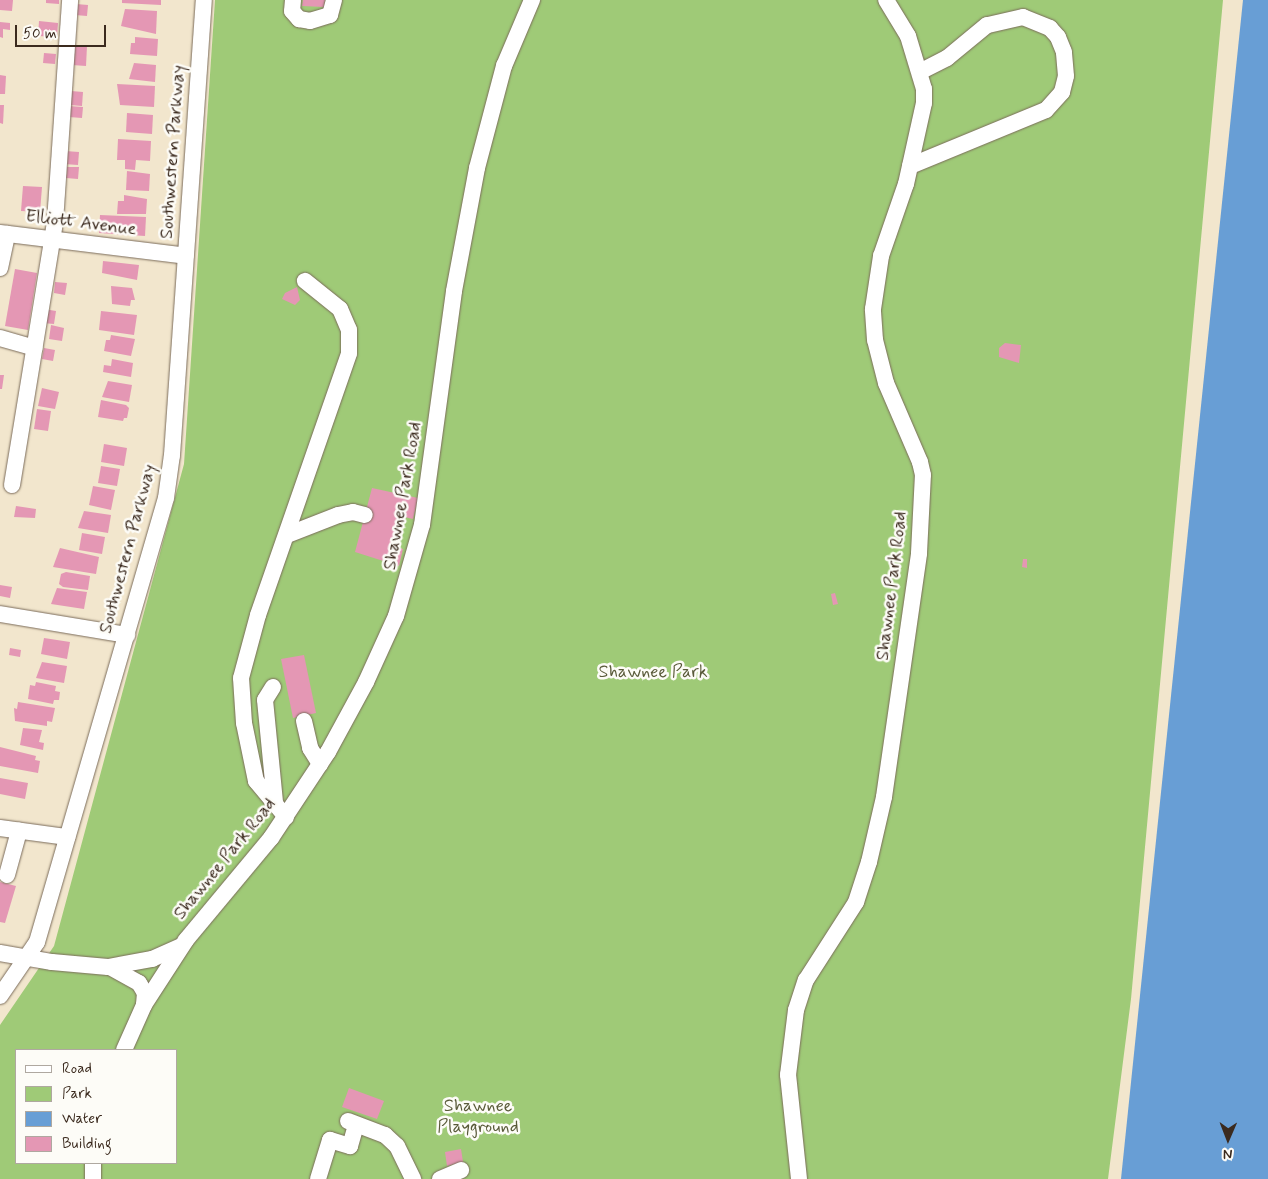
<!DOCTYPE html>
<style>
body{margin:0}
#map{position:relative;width:1268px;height:1179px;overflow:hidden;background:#f2e6cd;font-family:Mynerve,sans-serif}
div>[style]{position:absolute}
.green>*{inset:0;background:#9fca77}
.water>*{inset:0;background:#689ed5}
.building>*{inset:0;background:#e497b4}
.roads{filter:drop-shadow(0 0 1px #7b6c5b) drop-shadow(0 0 1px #7b6c5b)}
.minor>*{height:16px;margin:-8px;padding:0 8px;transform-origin:8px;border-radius:8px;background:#fff}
span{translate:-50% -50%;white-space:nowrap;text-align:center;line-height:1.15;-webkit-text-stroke:5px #fdfcf7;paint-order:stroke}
.street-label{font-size:18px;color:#3b2a1e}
.park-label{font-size:18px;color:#595a39}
.legend{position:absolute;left:15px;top:1049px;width:162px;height:115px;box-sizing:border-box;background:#fdfcf7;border:1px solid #afa8a0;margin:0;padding:6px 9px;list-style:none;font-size:15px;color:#3b2a1e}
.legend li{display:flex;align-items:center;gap:10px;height:25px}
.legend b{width:25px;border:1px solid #afa8a0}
.north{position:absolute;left:1203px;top:1114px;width:50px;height:50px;-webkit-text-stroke:4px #fdfcf7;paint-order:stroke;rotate:181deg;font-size:14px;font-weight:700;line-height:20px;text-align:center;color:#3b2a1e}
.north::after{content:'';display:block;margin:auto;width:18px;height:22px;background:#3b2a1e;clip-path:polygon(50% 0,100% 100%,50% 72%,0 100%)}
.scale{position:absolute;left:15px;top:25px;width:91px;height:22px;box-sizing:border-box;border:2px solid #3b2a1e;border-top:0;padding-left:6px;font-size:15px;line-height:18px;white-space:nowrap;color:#3b2a1e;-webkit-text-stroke:4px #fdfcf7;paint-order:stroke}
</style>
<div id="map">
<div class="green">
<i style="clip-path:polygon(evenodd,215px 0,1223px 0,1131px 999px,1108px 1179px,0 1179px,0 1025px,54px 946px,184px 464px,215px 0,16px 1050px,176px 1050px,176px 1163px,16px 1163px,16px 1050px)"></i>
</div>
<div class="water">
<i style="clip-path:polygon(1243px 0,1268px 0,1268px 1179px,1121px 1179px)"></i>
</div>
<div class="building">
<i style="clip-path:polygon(0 0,13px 0,12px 11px,0 10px)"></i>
<i style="clip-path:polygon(46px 0,59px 0,59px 4px,46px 3px)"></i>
<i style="clip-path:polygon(122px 0,161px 0,161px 5px,122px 3px)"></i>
<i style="clip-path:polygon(303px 0,325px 0,324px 7px,302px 6px)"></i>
<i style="clip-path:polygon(76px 4px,88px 5px,87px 16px,75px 15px)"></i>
<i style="clip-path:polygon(125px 9px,157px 11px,156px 34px,121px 26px)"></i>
<i style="clip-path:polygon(39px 21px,58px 23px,57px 37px,38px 36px)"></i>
<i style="clip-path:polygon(0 22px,10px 23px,10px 30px,3px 29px,3px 38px,0 37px)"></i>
<i style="clip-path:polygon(135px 37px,158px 39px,157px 56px,130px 54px,131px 43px,135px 43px)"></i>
<i style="clip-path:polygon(73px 45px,87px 46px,86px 66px,72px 65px)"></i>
<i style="clip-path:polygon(44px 53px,56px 54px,55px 64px,43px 63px)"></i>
<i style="clip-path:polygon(134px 63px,156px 65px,155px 82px,129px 79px)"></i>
<i style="clip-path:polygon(0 75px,6px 76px,5px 94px,0 94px)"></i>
<i style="clip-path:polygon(117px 84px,155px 86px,154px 107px,120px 105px)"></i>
<i style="clip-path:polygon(71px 91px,83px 92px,82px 106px,70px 105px)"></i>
<i style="clip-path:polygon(0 105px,4px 105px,3px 124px,0 123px)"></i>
<i style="clip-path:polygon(69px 106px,83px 107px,82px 118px,69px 117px)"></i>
<i style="clip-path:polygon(127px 113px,153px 115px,152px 134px,126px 132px)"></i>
<i style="clip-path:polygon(118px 139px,151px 141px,150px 161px,136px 160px,135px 170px,125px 169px,125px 160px,117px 160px)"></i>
<i style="clip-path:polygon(65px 151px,79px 152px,78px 165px,64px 164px)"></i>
<i style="clip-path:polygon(67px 167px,79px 167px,78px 179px,66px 178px)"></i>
<i style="clip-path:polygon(127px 171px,150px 174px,149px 191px,126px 190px)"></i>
<i style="clip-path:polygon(23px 186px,42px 187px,40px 212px,21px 211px)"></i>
<i style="clip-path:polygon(124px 195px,147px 199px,146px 214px,117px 214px,118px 201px,124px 201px)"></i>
<i style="clip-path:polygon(100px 215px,146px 217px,145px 236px,99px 233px)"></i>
<i style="clip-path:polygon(103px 261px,139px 265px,137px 280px,102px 273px)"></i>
<i style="clip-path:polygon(15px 269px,37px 273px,28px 330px,5px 326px)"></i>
<i style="clip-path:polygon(55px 282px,67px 283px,65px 295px,54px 293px)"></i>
<i style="clip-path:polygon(111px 286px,132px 288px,135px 300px,131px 300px,130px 306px,112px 304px)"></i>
<i style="clip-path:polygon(297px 287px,300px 300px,295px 305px,282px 299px,285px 293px)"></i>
<i style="clip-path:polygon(44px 309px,56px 311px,54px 324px,43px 323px)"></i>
<i style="clip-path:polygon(101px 311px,137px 315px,134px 335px,99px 330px)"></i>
<i style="clip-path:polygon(51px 325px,64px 328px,62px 341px,49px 339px)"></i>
<i style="clip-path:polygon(111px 335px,135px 339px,131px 356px,104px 351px,106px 340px,110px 340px)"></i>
<i style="clip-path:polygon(1005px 343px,1021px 345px,1019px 363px,999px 357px,999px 348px)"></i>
<i style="clip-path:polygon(44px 348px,55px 350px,53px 361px,42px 359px)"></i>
<i style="clip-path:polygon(112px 359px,133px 363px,131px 377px,103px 372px,104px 365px,111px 366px)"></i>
<i style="clip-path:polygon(0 375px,4px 375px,2px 389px,0 389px)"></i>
<i style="clip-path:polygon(108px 381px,132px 385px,129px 402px,102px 397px)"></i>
<i style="clip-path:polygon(42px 388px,59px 392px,55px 409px,38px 406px)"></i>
<i style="clip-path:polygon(101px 400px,126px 405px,129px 408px,127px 418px,124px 418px,123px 421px,98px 417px)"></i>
<i style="clip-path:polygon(37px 409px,51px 411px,48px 431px,34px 429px)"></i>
<i style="clip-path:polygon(104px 444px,127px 448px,124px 466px,101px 462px)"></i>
<i style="clip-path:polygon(101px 466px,120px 469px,117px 486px,98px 483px)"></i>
<i style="clip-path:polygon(93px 486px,115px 490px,111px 510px,89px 505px)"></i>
<i style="clip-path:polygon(372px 488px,418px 498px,413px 519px,400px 516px,392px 546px,403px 549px,399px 566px,355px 552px)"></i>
<i style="clip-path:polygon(16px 506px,36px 509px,35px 518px,14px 517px)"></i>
<i style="clip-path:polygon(84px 511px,111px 515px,108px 533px,78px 528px)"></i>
<i style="clip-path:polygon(82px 533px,105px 537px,102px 554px,79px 550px)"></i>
<i style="clip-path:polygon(60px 548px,99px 557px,96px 574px,53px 567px)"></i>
<i style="clip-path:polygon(1023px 559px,1027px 559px,1027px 568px,1022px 567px)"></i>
<i style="clip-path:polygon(66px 572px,90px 576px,88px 590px,63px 587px,59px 584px,61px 574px)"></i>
<i style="clip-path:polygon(0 585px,12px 587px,10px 598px,0 596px)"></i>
<i style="clip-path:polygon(57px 588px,87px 592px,84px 609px,51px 604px)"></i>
<i style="clip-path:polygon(835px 593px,838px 604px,833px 605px,831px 594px)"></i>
<i style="clip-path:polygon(44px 638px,70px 642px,67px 659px,41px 654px)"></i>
<i style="clip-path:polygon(10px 648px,21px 650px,20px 657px,9px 655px)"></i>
<i style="clip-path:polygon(304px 655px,316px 713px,293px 718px,281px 659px)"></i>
<i style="clip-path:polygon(42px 662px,67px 666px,64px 683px,36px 678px)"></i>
<i style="clip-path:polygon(36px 682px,56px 686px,55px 691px,60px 692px,59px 700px,54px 700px,53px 704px,28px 699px,30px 685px,35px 686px)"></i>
<i style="clip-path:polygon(18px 702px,55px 708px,52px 722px,47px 721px,47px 726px,15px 721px,14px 708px,17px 709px)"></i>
<i style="clip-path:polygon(23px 728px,42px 730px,39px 742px,44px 743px,43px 750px,20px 745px)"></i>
<i style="clip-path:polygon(0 747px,36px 756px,35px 760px,40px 761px,38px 773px,0 766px)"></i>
<i style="clip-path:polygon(0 778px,28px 783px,25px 799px,0 794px)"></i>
<i style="clip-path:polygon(0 882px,16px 886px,5px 923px,0 922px)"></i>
<i style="clip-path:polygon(349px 1088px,384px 1101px,377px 1119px,342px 1107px)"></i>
<i style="clip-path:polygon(461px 1149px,463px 1162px,447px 1166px,445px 1152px)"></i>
</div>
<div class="roads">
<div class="minor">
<i style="left:293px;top:0;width:11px;rotate:95deg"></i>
<i style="left:292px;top:11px;width:11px;rotate:49deg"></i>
<i style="left:299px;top:19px;width:11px;rotate:10deg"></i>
<i style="left:310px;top:21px;width:21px;rotate:-17deg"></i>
<i style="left:330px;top:15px;width:16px;rotate:-75deg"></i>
<i style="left:910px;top:166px;width:147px;rotate:-22.4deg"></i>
<i style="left:1046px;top:110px;width:24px;rotate:-48deg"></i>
<i style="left:1062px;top:92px;width:16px;rotate:-76deg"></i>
<i style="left:1066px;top:76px;width:24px;rotate:-95deg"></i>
<i style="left:1064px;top:52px;width:16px;rotate:-112deg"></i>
<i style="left:1058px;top:37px;width:12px;rotate:-132deg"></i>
<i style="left:1050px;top:28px;width:29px;rotate:-158deg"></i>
<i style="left:1023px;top:17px;width:37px;rotate:167deg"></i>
<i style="left:987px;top:25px;width:52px;rotate:140.5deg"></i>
<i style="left:947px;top:58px;width:30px;rotate:153deg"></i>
<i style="left:0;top:233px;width:187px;rotate:7deg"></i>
<i style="left:0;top:268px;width:35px;rotate:-78deg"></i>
<i style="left:0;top:338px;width:36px;rotate:16deg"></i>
<i style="left:12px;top:485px;width:266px;rotate:-80.7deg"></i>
<i style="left:55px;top:222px;width:223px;rotate:-86.1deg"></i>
<i style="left:287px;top:535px;width:55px;rotate:-21.4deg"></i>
<i style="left:338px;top:515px;width:15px;rotate:-11deg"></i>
<i style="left:353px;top:512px;width:12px;rotate:14deg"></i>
<i style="left:0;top:614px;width:129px;rotate:9.4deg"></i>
<i style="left:273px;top:687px;width:15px;rotate:122deg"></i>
<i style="left:265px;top:700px;width:102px;rotate:84.4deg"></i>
<i style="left:304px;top:721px;width:28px;rotate:77deg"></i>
<i style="left:310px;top:748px;width:19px;rotate:58deg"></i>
<i style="left:286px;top:817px;width:47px;rotate:-129.8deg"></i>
<i style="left:256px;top:781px;width:59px;rotate:-101.7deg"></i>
<i style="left:244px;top:723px;width:45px;rotate:-93.8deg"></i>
<i style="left:241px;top:678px;width:65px;rotate:-74.9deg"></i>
<i style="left:258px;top:615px;width:277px;rotate:-70.8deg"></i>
<i style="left:349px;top:353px;width:23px;rotate:-90deg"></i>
<i style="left:349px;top:330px;width:23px;rotate:-113deg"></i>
<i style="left:340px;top:309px;width:45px;rotate:-141.3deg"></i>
<i style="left:0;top:828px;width:68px;rotate:7.7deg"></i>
<i style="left:7px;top:875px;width:46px;rotate:-74.7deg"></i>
<i style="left:0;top:953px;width:53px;rotate:9.8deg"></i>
<i style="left:52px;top:962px;width:56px;rotate:5.1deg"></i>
<i style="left:108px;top:967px;width:45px;rotate:-10.3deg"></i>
<i style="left:152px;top:959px;width:32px;rotate:-24deg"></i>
<i style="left:110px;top:967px;width:33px;rotate:29deg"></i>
<i style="left:139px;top:983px;width:12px;rotate:59deg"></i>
<i style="left:145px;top:993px;width:12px;rotate:95deg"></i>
<i style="left:0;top:996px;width:65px;rotate:-55.6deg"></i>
<i style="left:37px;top:942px;width:462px;rotate:-73.8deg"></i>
<i style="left:166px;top:498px;width:43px;rotate:-82.1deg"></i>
<i style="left:172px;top:455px;width:456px;rotate:-86deg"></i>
<i style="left:124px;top:1050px;width:49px;rotate:-66deg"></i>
<i style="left:144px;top:1005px;width:77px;rotate:-57.1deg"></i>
<i style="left:186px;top:940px;width:133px;rotate:-50.2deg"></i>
<i style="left:271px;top:838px;width:103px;rotate:-56.5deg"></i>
<i style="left:328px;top:752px;width:80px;rotate:-61.5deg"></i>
<i style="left:366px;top:682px;width:72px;rotate:-65.6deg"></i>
<i style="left:396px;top:616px;width:95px;rotate:-74.1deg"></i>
<i style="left:422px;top:525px;width:236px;rotate:-82.2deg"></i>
<i style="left:454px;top:291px;width:125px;rotate:-79.4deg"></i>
<i style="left:477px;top:168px;width:106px;rotate:-75.2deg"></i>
<i style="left:504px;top:66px;width:72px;rotate:-67deg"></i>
<i style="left:348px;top:1121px;width:40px;rotate:21deg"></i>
<i style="left:385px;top:1135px;width:16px;rotate:43deg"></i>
<i style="left:397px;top:1146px;width:37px;rotate:64deg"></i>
<i style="left:93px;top:1179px;width:16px;rotate:-90deg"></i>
<i style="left:318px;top:1179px;width:41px;rotate:-72.9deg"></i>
<i style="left:330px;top:1140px;width:21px;rotate:17deg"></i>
<i style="left:350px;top:1146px;width:22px;rotate:-74deg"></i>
<i style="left:440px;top:1179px;width:23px;rotate:-23deg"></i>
<i style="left:799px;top:1179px;width:105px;rotate:-96deg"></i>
<i style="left:788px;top:1075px;width:65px;rotate:-83deg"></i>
<i style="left:796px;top:1010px;width:32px;rotate:-72deg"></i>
<i style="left:806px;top:980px;width:93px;rotate:-57.3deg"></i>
<i style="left:856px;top:902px;width:42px;rotate:-72deg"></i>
<i style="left:869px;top:862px;width:67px;rotate:-77deg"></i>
<i style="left:884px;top:797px;width:246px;rotate:-81.8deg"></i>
<i style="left:919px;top:553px;width:78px;rotate:-87.1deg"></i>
<i style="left:923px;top:475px;width:13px;rotate:-103deg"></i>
<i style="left:920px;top:462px;width:86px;rotate:-113.3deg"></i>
<i style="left:886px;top:383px;width:44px;rotate:-104.3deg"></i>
<i style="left:875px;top:340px;width:31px;rotate:-94deg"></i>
<i style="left:873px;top:309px;width:54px;rotate:-81.4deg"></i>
<i style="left:881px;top:256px;width:76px;rotate:-70.9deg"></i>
<i style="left:906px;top:184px;width:83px;rotate:-77.5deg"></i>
<i style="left:924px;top:103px;width:14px;rotate:-90deg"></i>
<i style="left:924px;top:89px;width:55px;rotate:-106.8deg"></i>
<i style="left:908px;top:36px;width:42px;rotate:-121.4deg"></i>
</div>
</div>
<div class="street-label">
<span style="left:173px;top:152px;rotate:-86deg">Southwestern Parkway</span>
<span style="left:81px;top:223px;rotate:7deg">Elliott Avenue</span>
<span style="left:403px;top:496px;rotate:-80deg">Shawnee Park Road</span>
<span style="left:128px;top:549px;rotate:-75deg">Southwestern Parkway</span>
<span style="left:892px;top:586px;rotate:-83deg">Shawnee Park Road</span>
<span style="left:225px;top:859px;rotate:-51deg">Shawnee Park Road</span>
</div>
<div class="park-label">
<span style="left:653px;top:672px">Shawnee Park</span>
<span style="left:478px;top:1117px">Shawnee<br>Playground</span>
</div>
<ul class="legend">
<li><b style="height:6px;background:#fff"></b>Road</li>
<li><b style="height:14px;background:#9fca77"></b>Park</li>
<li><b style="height:14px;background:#689ed5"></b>Water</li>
<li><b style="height:14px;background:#e497b4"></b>Building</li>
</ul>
<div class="north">N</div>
<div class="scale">50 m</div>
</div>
